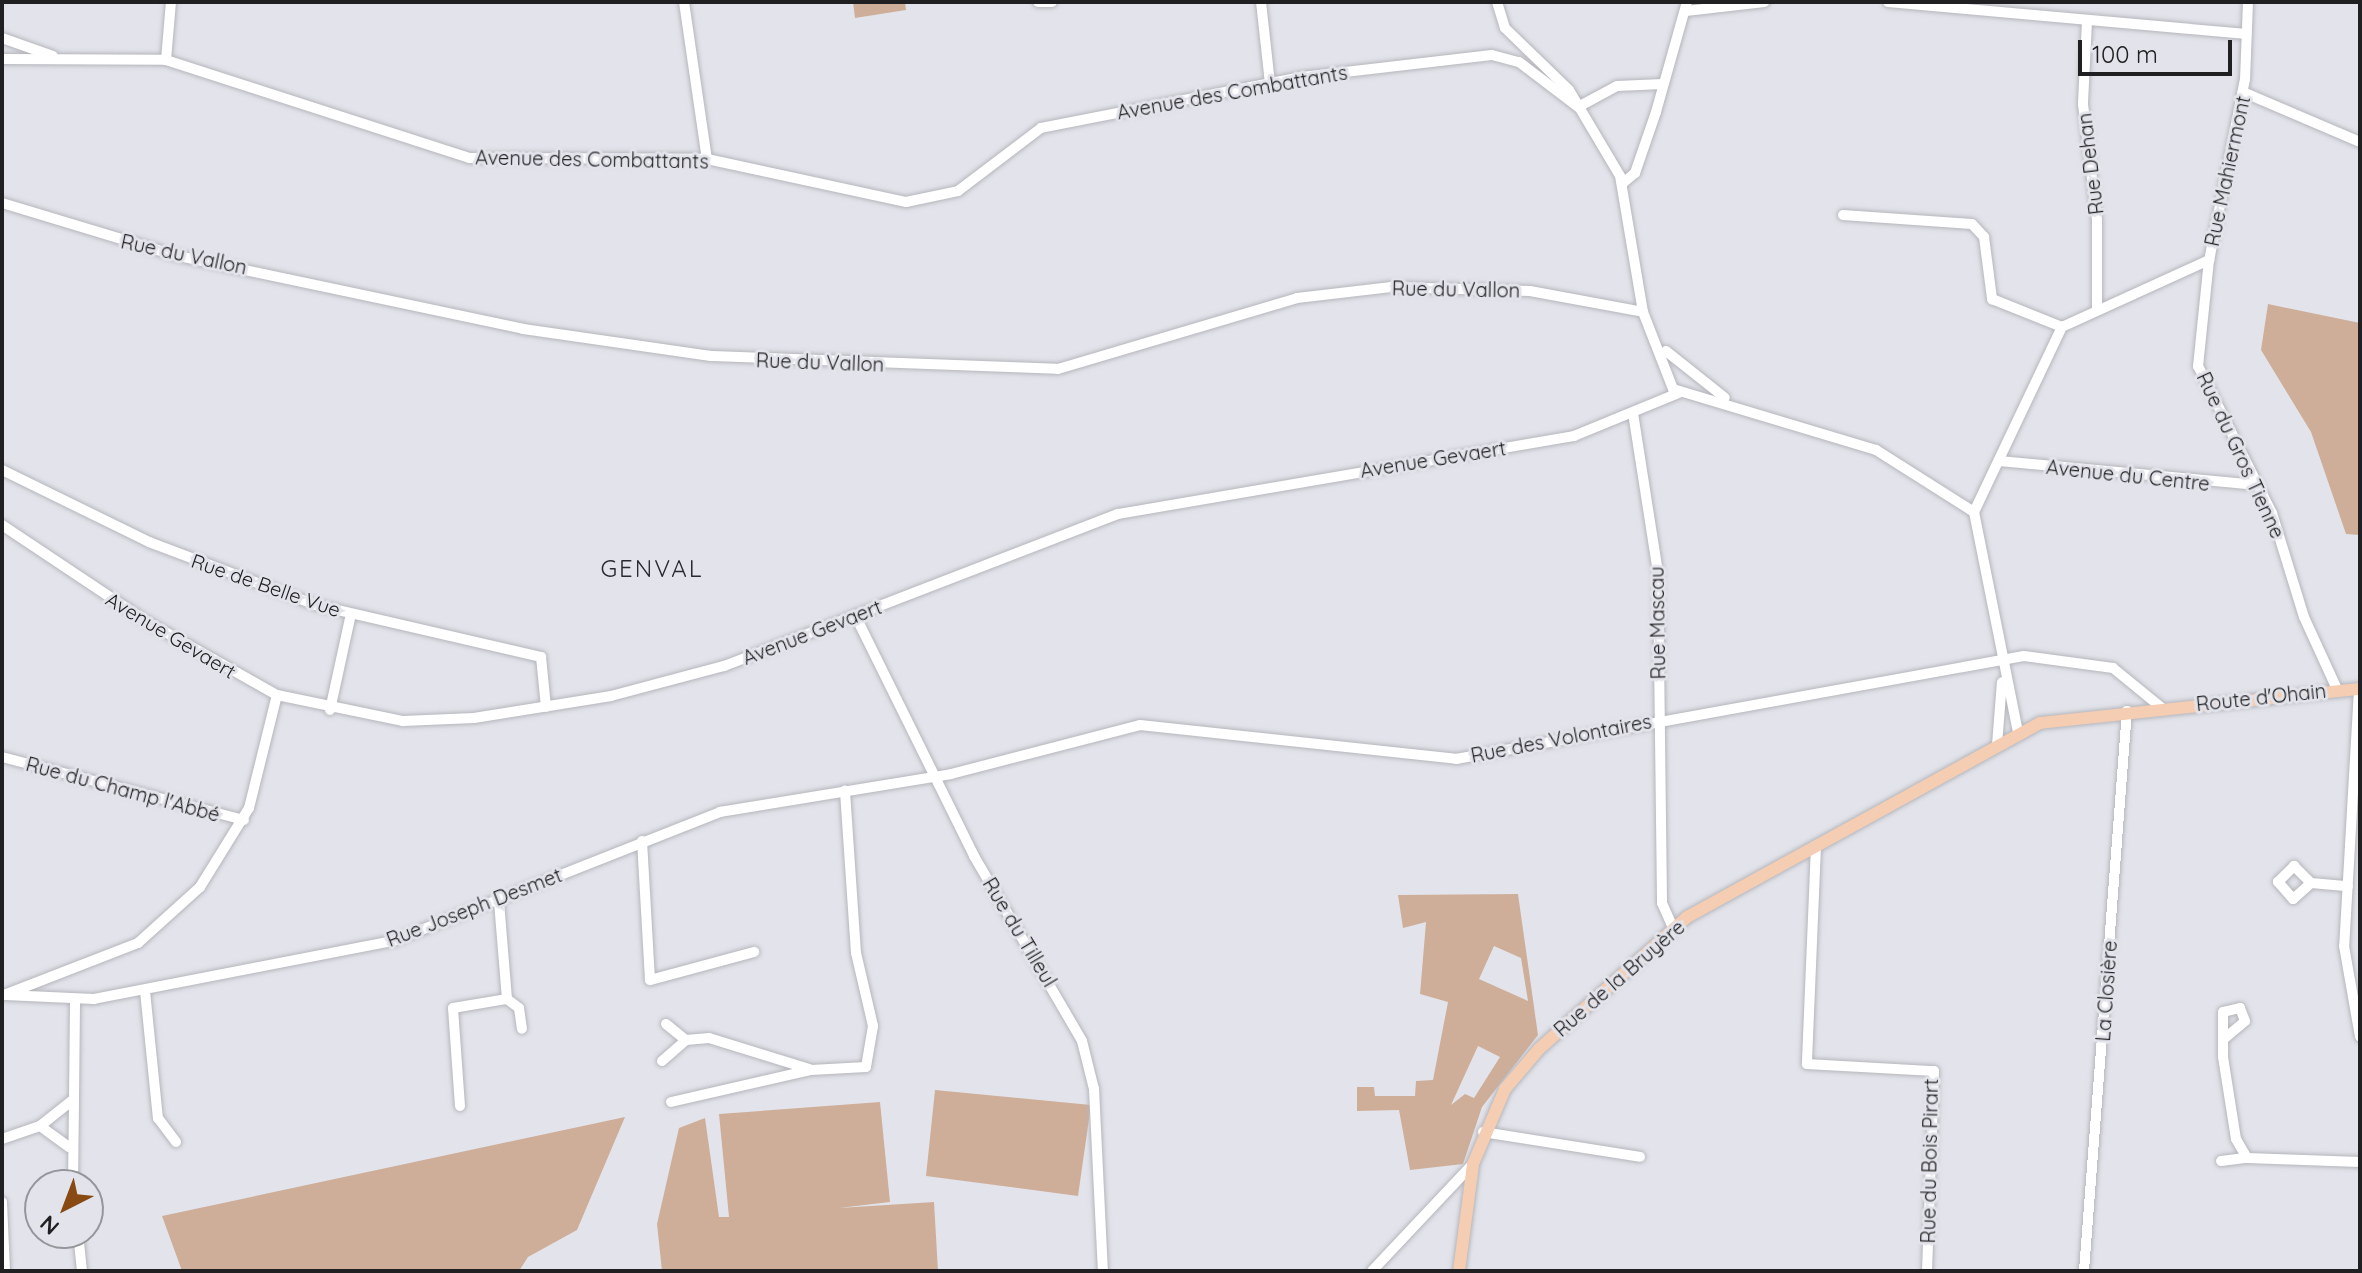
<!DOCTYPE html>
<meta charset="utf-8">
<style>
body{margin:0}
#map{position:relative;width:2362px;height:1273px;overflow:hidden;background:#e3e4eb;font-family:Quicksand,sans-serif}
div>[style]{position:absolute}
.green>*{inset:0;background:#ceae99}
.roads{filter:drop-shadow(0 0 2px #b5b6bc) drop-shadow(0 0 2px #b5b6bc)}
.minor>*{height:10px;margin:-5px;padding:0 5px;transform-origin:5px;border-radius:5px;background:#fff}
.major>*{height:12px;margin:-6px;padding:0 6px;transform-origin:6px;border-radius:6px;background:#f5cdb2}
span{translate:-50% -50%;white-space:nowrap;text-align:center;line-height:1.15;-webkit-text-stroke:6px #e3e4eb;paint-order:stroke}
.street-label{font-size:20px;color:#202022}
.quarter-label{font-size:24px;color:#292a2f;letter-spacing:2px}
.frame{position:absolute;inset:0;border:4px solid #202022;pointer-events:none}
.north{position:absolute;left:24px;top:1169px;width:80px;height:80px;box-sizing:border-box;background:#e3e4eb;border:2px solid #95969b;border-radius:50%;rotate:222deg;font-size:22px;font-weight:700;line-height:32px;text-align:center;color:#202022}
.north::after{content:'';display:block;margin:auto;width:28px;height:36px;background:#894913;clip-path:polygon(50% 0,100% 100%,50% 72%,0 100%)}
.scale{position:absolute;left:2078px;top:40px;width:154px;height:36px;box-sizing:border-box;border:4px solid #202022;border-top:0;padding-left:10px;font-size:24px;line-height:28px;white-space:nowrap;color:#202022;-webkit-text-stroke:6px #e3e4eb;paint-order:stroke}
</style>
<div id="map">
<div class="green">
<i style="clip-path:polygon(853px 2px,905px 2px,906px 10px,855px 18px)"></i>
<i style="clip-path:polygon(2268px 304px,2360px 323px,2360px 535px,2346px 534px,2311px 432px,2261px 350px)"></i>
<i style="clip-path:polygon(evenodd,1518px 894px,1538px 1035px,1482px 1107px,1463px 1164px,1410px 1170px,1399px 1110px,1357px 1111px,1357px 1087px,1374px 1087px,1375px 1096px,1415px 1096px,1416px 1081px,1433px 1080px,1448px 1002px,1420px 994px,1426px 922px,1403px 928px,1398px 895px,1518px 894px,1494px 946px,1521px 958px,1528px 1001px,1479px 979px,1494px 946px,1518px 894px,1478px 1046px,1500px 1057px,1474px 1098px,1465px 1094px,1451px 1105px,1478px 1046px)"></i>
<i style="clip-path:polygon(935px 1090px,1091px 1105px,1078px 1196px,926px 1176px)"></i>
<i style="clip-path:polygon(880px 1102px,890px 1202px,839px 1208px,934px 1202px,938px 1271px,662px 1271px,657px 1224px,679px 1128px,705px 1118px,719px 1217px,729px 1217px,719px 1114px)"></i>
<i style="clip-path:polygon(625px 1117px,577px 1230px,528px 1257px,519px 1271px,182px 1271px,162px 1216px)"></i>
</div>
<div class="roads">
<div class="minor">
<i style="left:684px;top:2px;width:159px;rotate:81.7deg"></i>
<i style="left:1038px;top:2px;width:14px"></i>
<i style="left:1261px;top:2px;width:81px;rotate:83.7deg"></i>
<i style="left:1497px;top:2px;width:27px;rotate:73deg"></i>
<i style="left:1505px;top:28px;width:89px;rotate:44.1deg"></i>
<i style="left:1569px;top:90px;width:100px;rotate:59.3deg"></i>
<i style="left:1620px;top:176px;width:138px;rotate:80.4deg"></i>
<i style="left:1643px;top:312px;width:83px;rotate:68.7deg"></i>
<i style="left:1673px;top:389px;width:212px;rotate:16.7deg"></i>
<i style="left:1876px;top:450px;width:116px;rotate:32.3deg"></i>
<i style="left:1974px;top:512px;width:224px;rotate:78.7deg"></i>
<i style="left:1888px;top:2px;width:360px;rotate:5.1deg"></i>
<i style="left:2248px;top:2px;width:77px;rotate:92.2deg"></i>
<i style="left:2245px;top:79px;width:185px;rotate:101.2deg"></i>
<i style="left:2209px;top:260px;width:107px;rotate:95.9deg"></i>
<i style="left:2198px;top:366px;width:165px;rotate:63.3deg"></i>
<i style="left:2272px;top:513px;width:109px;rotate:72.9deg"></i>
<i style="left:2304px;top:617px;width:79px;rotate:65.4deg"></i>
<i style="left:1686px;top:11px;width:79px;rotate:-6.6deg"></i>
<i style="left:2087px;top:21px;width:83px;rotate:92.8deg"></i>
<i style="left:2083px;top:104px;width:117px;rotate:83.1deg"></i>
<i style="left:2097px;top:220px;width:87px;rotate:90deg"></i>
<i style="left:2px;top:38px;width:54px;rotate:19.4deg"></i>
<i style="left:2px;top:59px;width:164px;rotate:0.3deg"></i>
<i style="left:166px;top:60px;width:318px;rotate:17.9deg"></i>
<i style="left:469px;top:158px;width:238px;rotate:0.2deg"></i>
<i style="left:707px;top:159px;width:204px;rotate:12.2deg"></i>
<i style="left:906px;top:202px;width:53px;rotate:-11.9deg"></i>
<i style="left:958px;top:191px;width:104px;rotate:-37.2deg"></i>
<i style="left:1041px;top:128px;width:266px;rotate:-11.1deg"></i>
<i style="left:1302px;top:77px;width:191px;rotate:-6.6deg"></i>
<i style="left:1492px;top:55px;width:28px;rotate:15deg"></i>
<i style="left:1519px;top:62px;width:74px;rotate:37.3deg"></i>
<i style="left:166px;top:60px;width:58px;rotate:-85.1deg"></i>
<i style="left:2243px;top:92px;width:127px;rotate:23.1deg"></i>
<i style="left:1578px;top:107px;width:44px;rotate:-28.3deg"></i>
<i style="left:1617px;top:86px;width:46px;rotate:-2.5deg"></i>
<i style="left:1623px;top:183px;width:16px;rotate:-40deg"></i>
<i style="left:1635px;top:173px;width:65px;rotate:-71deg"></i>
<i style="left:1656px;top:112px;width:114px;rotate:-74.3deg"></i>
<i style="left:2px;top:203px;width:184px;rotate:16.8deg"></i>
<i style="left:178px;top:256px;width:353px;rotate:11.9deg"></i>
<i style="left:523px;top:329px;width:190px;rotate:8.2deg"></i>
<i style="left:711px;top:356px;width:347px;rotate:2.1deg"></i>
<i style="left:1058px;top:369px;width:249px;rotate:-16.5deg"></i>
<i style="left:1297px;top:298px;width:95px;rotate:-6.7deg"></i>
<i style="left:1391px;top:287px;width:139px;rotate:1.6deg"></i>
<i style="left:1530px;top:291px;width:115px;rotate:10.5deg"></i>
<i style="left:1843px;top:215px;width:129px;rotate:4deg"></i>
<i style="left:1972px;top:224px;width:18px;rotate:47deg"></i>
<i style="left:1984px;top:237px;width:63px;rotate:82.6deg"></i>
<i style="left:1992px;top:299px;width:75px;rotate:21.8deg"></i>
<i style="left:1666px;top:351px;width:75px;rotate:38.5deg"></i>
<i style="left:1633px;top:413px;width:162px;rotate:81.1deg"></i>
<i style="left:1658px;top:573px;width:330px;rotate:89.3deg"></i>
<i style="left:1662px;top:903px;width:27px;rotate:66deg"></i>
<i style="left:1999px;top:461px;width:260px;rotate:5.3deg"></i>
<i style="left:2px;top:470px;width:164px;rotate:26.1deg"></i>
<i style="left:149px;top:542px;width:178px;rotate:20.7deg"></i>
<i style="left:316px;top:605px;width:231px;rotate:13deg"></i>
<i style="left:541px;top:657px;width:50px;rotate:84.3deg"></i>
<i style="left:1974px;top:512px;width:205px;rotate:-64.6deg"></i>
<i style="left:2062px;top:327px;width:162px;rotate:-24.5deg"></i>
<i style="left:2px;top:525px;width:173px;rotate:33.7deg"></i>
<i style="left:146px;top:621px;width:150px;rotate:29.5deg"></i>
<i style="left:277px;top:695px;width:129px;rotate:11.7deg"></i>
<i style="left:403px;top:721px;width:71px;rotate:-2.4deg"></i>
<i style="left:474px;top:718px;width:139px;rotate:-9.1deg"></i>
<i style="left:611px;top:696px;width:117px;rotate:-14.9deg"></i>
<i style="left:724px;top:666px;width:422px;rotate:-21.1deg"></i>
<i style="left:1118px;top:514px;width:463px;rotate:-9.7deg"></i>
<i style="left:1574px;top:436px;width:113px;rotate:-22.3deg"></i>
<i style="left:855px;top:615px;width:269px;rotate:63.7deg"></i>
<i style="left:974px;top:856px;width:214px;rotate:59.7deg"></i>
<i style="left:1082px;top:1041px;width:49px;rotate:76deg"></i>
<i style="left:1094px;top:1089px;width:182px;rotate:87.2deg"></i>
<i style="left:2359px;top:689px;width:257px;rotate:93.3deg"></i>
<i style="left:2344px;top:946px;width:92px;rotate:80deg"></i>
<i style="left:330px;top:710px;width:98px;rotate:-77.7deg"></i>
<i style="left:1997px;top:745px;width:63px;rotate:-85.5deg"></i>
<i style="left:2px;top:757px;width:250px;rotate:14.6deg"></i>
<i style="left:642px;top:841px;width:139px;rotate:86.7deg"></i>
<i style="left:650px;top:980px;width:108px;rotate:-15.1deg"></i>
<i style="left:1816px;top:846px;width:218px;rotate:92.4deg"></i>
<i style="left:1807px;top:1064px;width:127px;rotate:3.2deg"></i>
<i style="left:1934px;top:1071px;width:200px;rotate:92deg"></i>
<i style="left:2311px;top:883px;width:24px;rotate:138deg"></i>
<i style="left:2293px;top:899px;width:23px;rotate:-131deg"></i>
<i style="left:2278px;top:882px;width:23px;rotate:-45deg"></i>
<i style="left:2294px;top:866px;width:24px;rotate:45deg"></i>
<i style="left:2311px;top:883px;width:37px;rotate:5deg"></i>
<i style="left:145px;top:991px;width:128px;rotate:84.2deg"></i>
<i style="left:158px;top:1118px;width:30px;rotate:53deg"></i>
<i style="left:4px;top:995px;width:144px;rotate:-21.2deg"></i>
<i style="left:138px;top:943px;width:84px;rotate:-42.1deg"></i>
<i style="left:200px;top:887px;width:93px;rotate:-58.2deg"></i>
<i style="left:249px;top:808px;width:116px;rotate:-76.1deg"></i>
<i style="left:5px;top:995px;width:89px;rotate:2.6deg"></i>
<i style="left:94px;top:999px;width:305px;rotate:-11deg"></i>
<i style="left:393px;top:941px;width:352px;rotate:-21.5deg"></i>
<i style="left:720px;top:812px;width:234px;rotate:-9.3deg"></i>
<i style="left:951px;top:774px;width:195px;rotate:-14.5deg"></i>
<i style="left:1140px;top:725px;width:318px;rotate:6.1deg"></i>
<i style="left:1456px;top:759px;width:577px;rotate:-10.28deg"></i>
<i style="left:2024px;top:656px;width:90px;rotate:7.7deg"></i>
<i style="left:2113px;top:668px;width:63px;rotate:39.2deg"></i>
<i style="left:507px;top:999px;width:15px;rotate:37deg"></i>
<i style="left:519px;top:1008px;width:21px;rotate:82deg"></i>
<i style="left:666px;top:1024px;width:26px;rotate:39deg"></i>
<i style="left:2225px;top:1038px;width:26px;rotate:-40deg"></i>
<i style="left:2245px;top:1021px;width:14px;rotate:-111deg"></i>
<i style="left:2240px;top:1008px;width:17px;rotate:167deg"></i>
<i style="left:2223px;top:1012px;width:45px;rotate:90deg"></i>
<i style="left:2223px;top:1057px;width:83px;rotate:81deg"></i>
<i style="left:2236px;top:1139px;width:22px;rotate:60deg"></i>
<i style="left:2247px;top:1158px;width:113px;rotate:2deg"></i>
<i style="left:662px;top:1061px;width:32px;rotate:-41deg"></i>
<i style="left:686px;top:1040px;width:23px;rotate:-5deg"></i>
<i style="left:709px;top:1038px;width:105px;rotate:17.2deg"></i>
<i style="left:671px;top:1102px;width:144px;rotate:-12.9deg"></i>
<i style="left:811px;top:1070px;width:55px;rotate:-3.1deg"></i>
<i style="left:866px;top:1067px;width:42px;rotate:-80.3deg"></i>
<i style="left:873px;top:1026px;width:75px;rotate:-103.1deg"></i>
<i style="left:856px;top:953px;width:163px;rotate:-93.9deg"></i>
<i style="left:460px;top:1106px;width:98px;rotate:-94.1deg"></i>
<i style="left:453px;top:1008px;width:55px;rotate:-9.5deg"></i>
<i style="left:507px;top:999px;width:98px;rotate:-94.7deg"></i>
<i style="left:40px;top:1126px;width:36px;rotate:36deg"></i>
<i style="left:1483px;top:1132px;width:159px;rotate:9deg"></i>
<i style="left:2px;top:1139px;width:40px;rotate:-18.9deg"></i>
<i style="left:40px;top:1126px;width:43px;rotate:-38.5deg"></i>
<i style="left:74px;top:1099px;width:99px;rotate:-89.4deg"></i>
<i style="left:2221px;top:1161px;width:26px;rotate:-7deg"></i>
<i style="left:73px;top:1185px;width:86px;rotate:-89.3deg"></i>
<i style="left:2px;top:1202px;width:69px;rotate:87.5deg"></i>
<i style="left:78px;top:1233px;width:38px;rotate:84deg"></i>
<i style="left:1372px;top:1271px;width:147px;rotate:-46.7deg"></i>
<i style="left:2084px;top:1271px;width:562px;rotate:-85.61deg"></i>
</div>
<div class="major">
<i style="left:1459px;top:1271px;width:108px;rotate:-82.5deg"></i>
<i style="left:1473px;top:1164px;width:82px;rotate:-66.9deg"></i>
<i style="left:1505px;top:1089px;width:52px;rotate:-49.6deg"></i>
<i style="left:1539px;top:1049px;width:198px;rotate:-41.7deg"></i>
<i style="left:1687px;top:917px;width:403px;rotate:-28.8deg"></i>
<i style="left:2040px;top:723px;width:322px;rotate:-6.1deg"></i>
</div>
</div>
<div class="street-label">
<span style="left:1232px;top:92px;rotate:-10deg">Avenue des Combattants</span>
<span style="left:592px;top:159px;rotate:1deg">Avenue des Combattants</span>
<span style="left:2090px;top:164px;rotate:-97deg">Rue Dehan</span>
<span style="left:2227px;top:171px;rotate:-78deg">Rue Mahiermont</span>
<span style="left:184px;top:254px;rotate:12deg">Rue du Vallon</span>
<span style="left:1456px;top:289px;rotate:1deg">Rue du Vallon</span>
<span style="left:820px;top:362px;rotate:2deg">Rue du Vallon</span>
<span style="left:2241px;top:455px;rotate:65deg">Rue du Gros Tienne</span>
<span style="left:1433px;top:459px;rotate:-9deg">Avenue Gevaert</span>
<span style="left:2128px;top:475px;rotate:6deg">Avenue du Centre</span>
<span style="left:266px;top:585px;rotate:19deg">Rue de Belle Vue</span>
<span style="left:1657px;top:623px;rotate:-91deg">Rue Mascau</span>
<span style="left:812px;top:632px;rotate:-21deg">Avenue Gevaert</span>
<span style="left:171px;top:635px;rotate:31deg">Avenue Gevaert</span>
<span style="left:2261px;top:697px;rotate:-6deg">Route d'Ohain</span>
<span style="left:1561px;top:738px;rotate:-11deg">Rue des Volontaires</span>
<span style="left:123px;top:789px;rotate:15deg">Rue du Champ l'Abbé</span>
<span style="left:474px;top:907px;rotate:-21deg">Rue Joseph Desmet</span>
<span style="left:1020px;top:932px;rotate:59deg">Rue du Tilleul</span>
<span style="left:1619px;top:978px;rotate:-41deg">Rue de la Bruyère</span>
<span style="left:2106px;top:991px;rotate:-86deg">La Closière</span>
<span style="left:1929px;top:1161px;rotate:-89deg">Rue du Bois Pirart</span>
</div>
<div class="quarter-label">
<span style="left:652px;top:569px">GENVAL</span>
</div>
<div class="frame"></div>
<div class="north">N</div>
<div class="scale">100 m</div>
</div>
